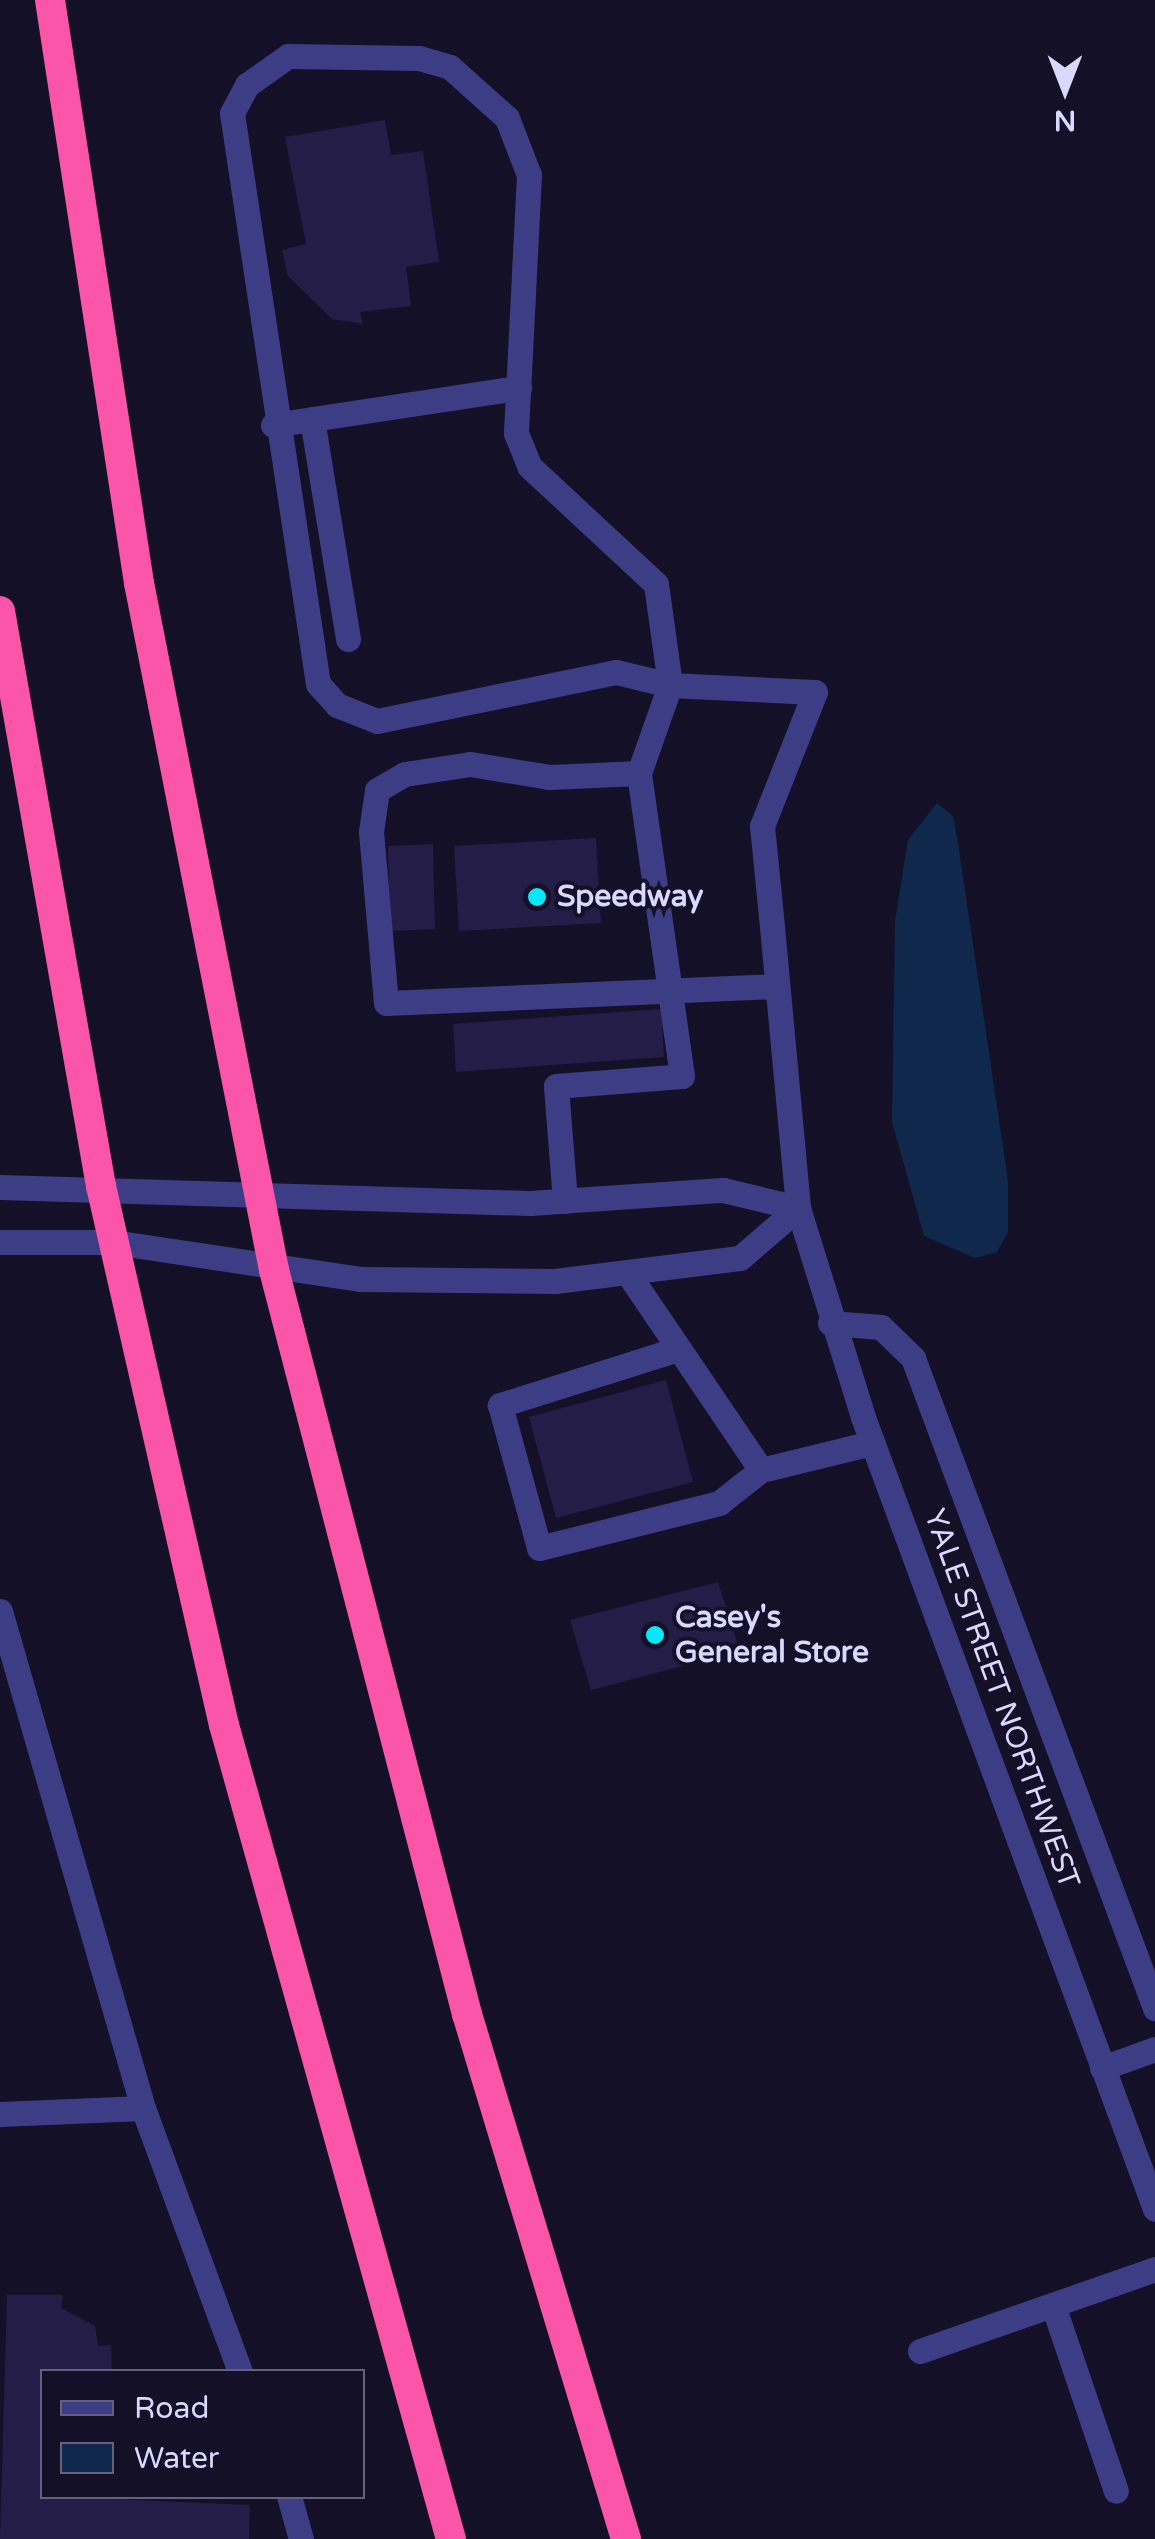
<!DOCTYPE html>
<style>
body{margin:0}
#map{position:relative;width:1155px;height:2539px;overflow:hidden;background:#141027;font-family:"Varela Round",sans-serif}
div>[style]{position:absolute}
.water>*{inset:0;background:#10284c}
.building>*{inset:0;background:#241d48}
.minor>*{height:25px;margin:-12.5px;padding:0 12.5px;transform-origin:12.5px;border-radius:12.5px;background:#3d3d85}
.highway>*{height:30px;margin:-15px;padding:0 15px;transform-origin:15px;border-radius:15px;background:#fb55a9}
.dots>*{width:28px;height:28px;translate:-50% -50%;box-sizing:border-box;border:5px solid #141027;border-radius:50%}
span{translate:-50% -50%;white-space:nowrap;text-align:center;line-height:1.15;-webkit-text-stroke:8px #141027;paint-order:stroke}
.poi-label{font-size:30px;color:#dbd7fe;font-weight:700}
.left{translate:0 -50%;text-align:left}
.street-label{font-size:30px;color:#dbd7fe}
.legend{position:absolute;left:40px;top:2369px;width:325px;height:130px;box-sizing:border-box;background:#141027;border:2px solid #64607d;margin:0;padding:12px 18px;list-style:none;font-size:30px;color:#dbd7fe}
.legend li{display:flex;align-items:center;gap:20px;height:50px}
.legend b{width:50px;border:2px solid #64607d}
.north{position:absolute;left:1015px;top:40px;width:100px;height:100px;-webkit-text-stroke:8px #141027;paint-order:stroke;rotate:180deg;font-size:28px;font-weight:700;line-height:40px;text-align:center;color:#dbd7fe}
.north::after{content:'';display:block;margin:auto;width:35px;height:45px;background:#dbd7fe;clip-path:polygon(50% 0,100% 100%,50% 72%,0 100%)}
</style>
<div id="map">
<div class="water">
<i style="clip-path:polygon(937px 803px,953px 816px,958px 843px,1008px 1181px,1008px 1232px,997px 1252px,975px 1258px,924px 1236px,892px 1122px,895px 921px,908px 840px)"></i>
</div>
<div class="building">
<i style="clip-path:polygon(385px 120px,391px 155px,423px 151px,439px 262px,406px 267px,411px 306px,360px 312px,363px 324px,332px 319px,288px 276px,282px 250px,306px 244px,285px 137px)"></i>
<i style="clip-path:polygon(596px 838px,601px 923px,459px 931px,454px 846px)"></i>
<i style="clip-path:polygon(433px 844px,435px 929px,390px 931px,388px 846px)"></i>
<i style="clip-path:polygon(661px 1009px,664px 1057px,456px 1072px,453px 1024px)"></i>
<i style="clip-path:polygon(666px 1380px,693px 1482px,556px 1518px,529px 1417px)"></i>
<i style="clip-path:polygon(718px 1582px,740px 1651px,591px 1690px,570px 1620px)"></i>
<i style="clip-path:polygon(7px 2295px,63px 2295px,61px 2308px,95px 2326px,98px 2346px,111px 2345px,112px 2372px,42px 2372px,42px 2496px,250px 2505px,249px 2539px,0 2539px)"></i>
</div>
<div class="minor">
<i style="left:312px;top:419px;width:223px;rotate:80.7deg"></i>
<i style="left:273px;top:425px;width:249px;rotate:-8.6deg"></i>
<i style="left:777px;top:986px;width:391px;rotate:177.5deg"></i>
<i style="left:386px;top:1003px;width:172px;rotate:-95deg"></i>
<i style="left:371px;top:832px;width:42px;rotate:-81.9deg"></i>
<i style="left:377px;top:790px;width:32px;rotate:-30deg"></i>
<i style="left:405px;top:774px;width:66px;rotate:-8.7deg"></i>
<i style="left:470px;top:764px;width:80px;rotate:9.3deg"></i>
<i style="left:549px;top:777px;width:90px;rotate:-2.5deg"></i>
<i style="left:639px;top:773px;width:93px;rotate:-70.6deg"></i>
<i style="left:670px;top:685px;width:56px;rotate:-166.5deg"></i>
<i style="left:616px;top:672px;width:244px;rotate:168.4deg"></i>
<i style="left:377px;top:721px;width:43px;rotate:-158.2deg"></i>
<i style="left:337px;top:705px;width:28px;rotate:-132deg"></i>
<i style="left:318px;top:684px;width:577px;rotate:-98.57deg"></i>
<i style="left:232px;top:113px;width:32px;rotate:-62deg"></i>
<i style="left:247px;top:85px;width:50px;rotate:-35.3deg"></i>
<i style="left:288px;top:56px;width:131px;rotate:0.9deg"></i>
<i style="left:419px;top:58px;width:32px;rotate:16deg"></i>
<i style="left:450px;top:67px;width:76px;rotate:41.8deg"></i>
<i style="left:507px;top:118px;width:61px;rotate:68.9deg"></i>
<i style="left:529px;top:175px;width:258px;rotate:92.9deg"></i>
<i style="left:516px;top:433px;width:35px;rotate:68deg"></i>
<i style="left:529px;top:466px;width:173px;rotate:42.9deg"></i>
<i style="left:656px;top:584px;width:102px;rotate:82.1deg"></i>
<i style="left:670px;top:685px;width:145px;rotate:2.8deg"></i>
<i style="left:815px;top:692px;width:144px;rotate:111.6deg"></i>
<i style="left:762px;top:826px;width:90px;rotate:84.3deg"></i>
<i style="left:771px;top:916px;width:293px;rotate:84.7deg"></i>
<i style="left:798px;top:1208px;width:219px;rotate:72.7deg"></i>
<i style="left:863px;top:1417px;width:844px;rotate:69.76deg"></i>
<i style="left:0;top:1187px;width:530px;rotate:1.73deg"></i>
<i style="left:530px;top:1203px;width:193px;rotate:-3.9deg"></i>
<i style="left:723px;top:1190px;width:77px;rotate:13.5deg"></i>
<i style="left:565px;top:1201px;width:115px;rotate:-94.5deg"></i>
<i style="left:556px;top:1086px;width:126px;rotate:-4.5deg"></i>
<i style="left:682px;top:1076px;width:306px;rotate:-98.1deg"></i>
<i style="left:0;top:1242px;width:113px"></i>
<i style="left:113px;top:1242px;width:251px;rotate:8.5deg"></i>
<i style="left:361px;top:1279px;width:194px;rotate:0.6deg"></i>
<i style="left:555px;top:1281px;width:186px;rotate:-7.1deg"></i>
<i style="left:740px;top:1258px;width:77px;rotate:-40.8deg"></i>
<i style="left:627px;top:1272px;width:239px;rotate:55.9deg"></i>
<i style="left:761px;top:1470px;width:114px;rotate:-13.7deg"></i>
<i style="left:830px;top:1323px;width:51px;rotate:4.5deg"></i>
<i style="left:881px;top:1327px;width:45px;rotate:44.1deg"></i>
<i style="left:913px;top:1358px;width:694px;rotate:69.58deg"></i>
<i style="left:678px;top:1349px;width:187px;rotate:162.5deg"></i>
<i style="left:500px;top:1405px;width:148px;rotate:74.7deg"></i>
<i style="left:539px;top:1548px;width:186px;rotate:-14deg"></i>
<i style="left:719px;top:1503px;width:53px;rotate:-38.2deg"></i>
<i style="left:0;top:1611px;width:517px;rotate:73.95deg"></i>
<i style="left:143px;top:2108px;width:281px;rotate:69.8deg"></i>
<i style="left:1102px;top:2068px;width:56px;rotate:-19.7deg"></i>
<i style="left:0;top:2114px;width:143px;rotate:-2.4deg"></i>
<i style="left:1053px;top:2305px;width:196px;rotate:71.3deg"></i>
<i style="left:920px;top:2351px;width:249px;rotate:-19.2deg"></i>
<i style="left:289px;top:2496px;width:45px;rotate:74.4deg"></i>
</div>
<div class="highway">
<i style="left:50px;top:0;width:590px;rotate:81.32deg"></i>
<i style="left:139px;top:583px;width:700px;rotate:78.88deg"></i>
<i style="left:274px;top:1270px;width:769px;rotate:75.46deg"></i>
<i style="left:467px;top:2014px;width:549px;rotate:73.15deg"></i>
<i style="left:0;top:611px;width:584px;rotate:80.04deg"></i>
<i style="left:101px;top:1186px;width:553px;rotate:77.15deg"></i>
<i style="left:224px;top:1725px;width:845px;rotate:74.42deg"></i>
</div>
<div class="dots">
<i style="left:537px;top:897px;background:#08e7f9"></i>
<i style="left:655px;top:1635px;background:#08e7f9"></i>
</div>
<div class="poi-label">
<span class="left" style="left:557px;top:897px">Speedway</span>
<span class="left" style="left:675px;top:1635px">Casey's<br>General Store</span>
</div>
<div class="street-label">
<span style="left:1001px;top:1699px;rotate:70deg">YALE STREET NORTHWEST</span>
</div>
<ul class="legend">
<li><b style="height:12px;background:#3d3d85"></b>Road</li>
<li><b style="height:28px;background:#10284c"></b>Water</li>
</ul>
<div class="north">N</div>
</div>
